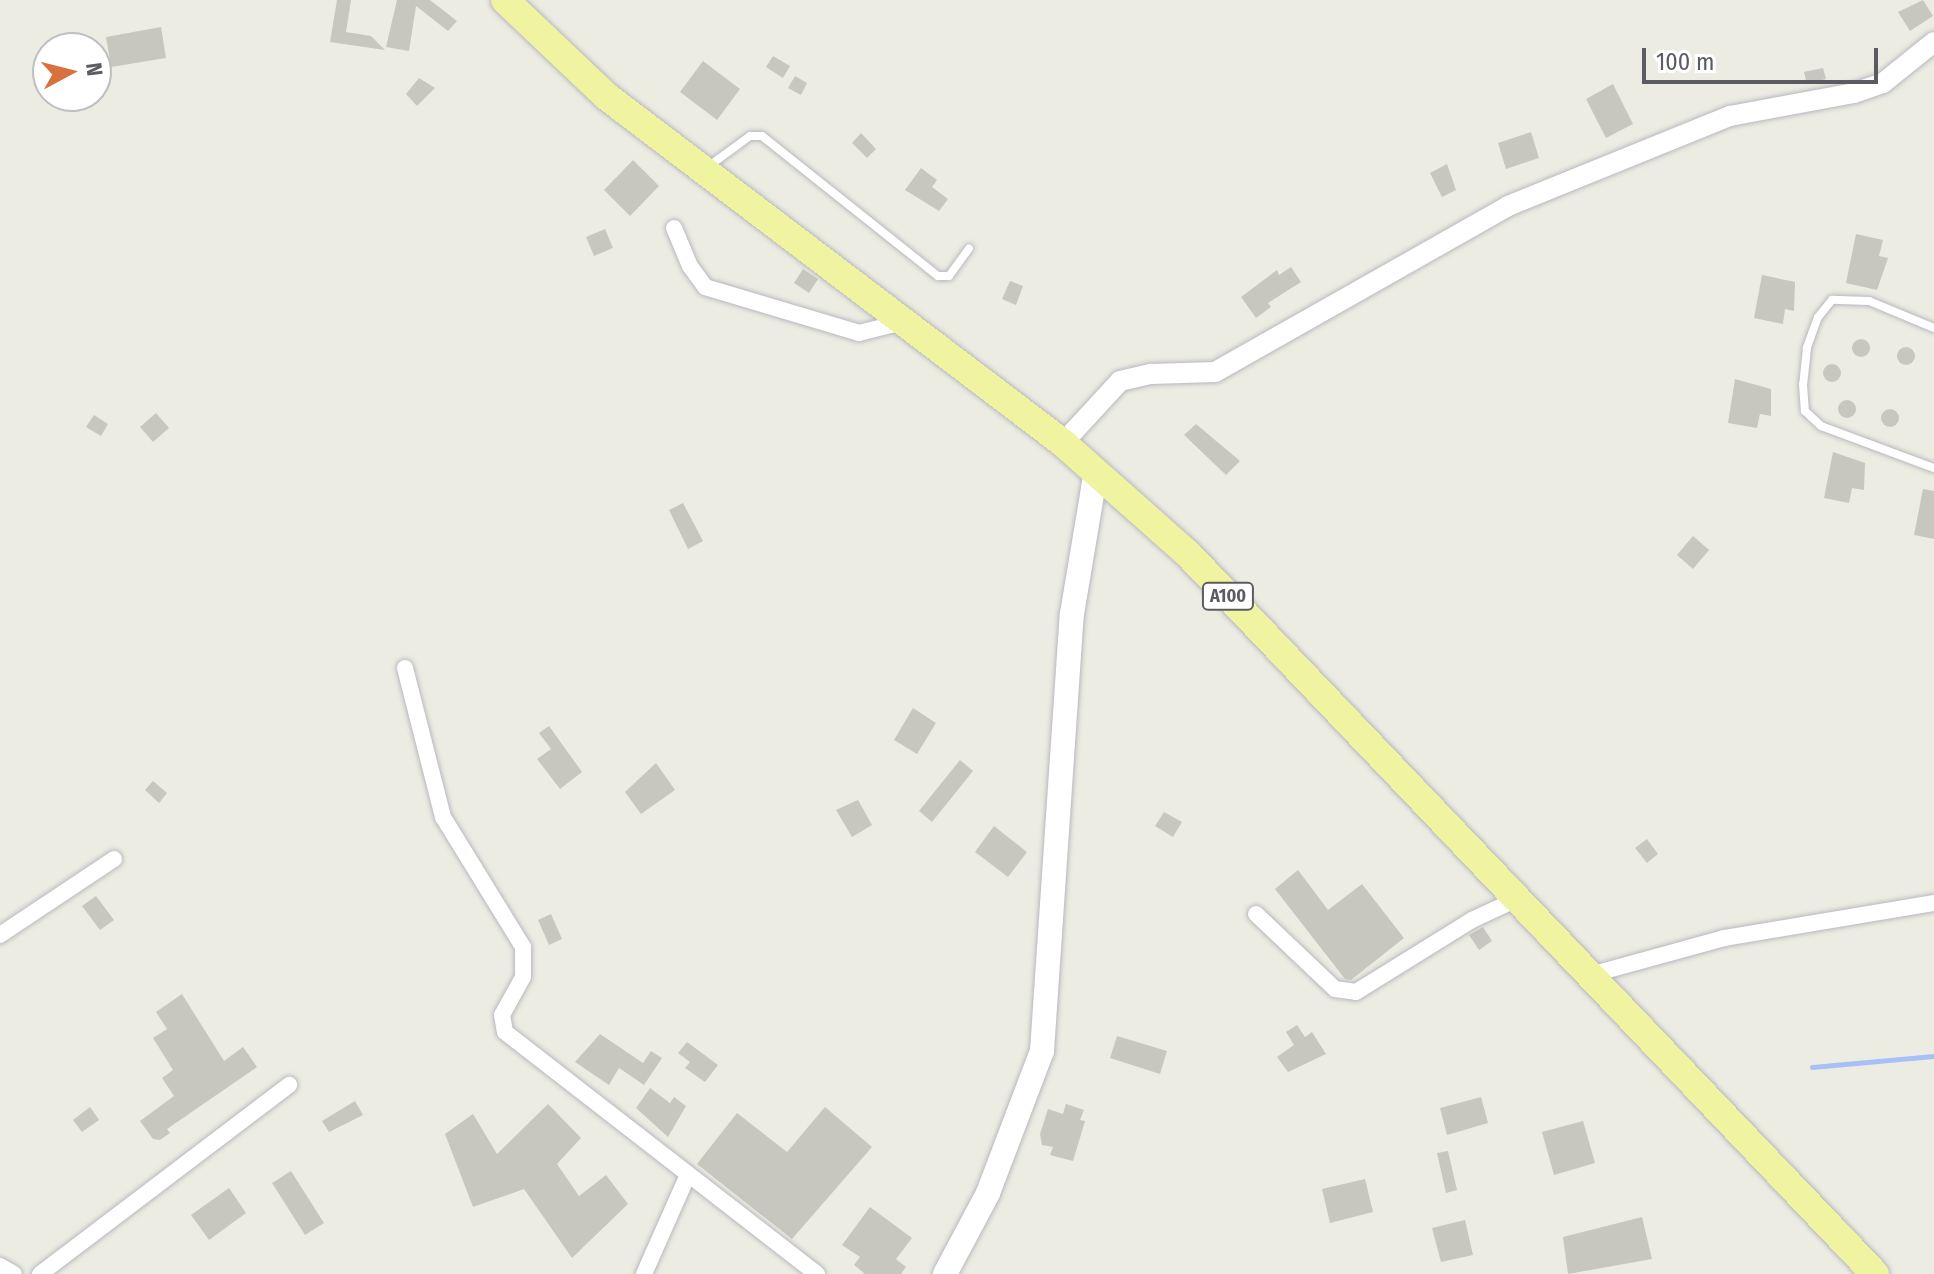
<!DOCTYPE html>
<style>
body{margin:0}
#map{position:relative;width:1934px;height:1274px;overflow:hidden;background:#ecece3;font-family:"Fira Sans Condensed",sans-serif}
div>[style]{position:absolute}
.stream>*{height:5px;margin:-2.5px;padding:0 2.5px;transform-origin:2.5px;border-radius:2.5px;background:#a9c0f6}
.building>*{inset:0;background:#c7c7bf}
.round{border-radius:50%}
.roads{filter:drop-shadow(0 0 2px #b8b8be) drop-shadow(0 0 2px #b8b8be)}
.service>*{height:8px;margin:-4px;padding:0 4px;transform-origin:4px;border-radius:4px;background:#fff}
.minor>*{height:16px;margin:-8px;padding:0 8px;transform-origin:8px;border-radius:8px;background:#fff}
.tertiary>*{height:20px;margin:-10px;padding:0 10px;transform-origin:10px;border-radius:10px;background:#fff}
.secondary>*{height:24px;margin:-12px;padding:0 12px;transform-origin:12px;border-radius:12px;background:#fff}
.trunk>*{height:28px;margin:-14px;padding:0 14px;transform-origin:14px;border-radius:14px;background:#f0f4a0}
span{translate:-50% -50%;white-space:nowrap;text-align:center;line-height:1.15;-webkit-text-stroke:6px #fff;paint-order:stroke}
.shield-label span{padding:2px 6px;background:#fff;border:2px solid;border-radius:6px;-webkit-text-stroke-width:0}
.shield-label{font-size:18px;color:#5b5c62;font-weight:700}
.north{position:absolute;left:32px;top:32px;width:80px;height:80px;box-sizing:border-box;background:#fff;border:2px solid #bdbec0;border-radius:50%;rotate:83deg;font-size:22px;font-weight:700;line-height:32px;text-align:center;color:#5b5c62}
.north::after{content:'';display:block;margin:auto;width:28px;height:36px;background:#d7723e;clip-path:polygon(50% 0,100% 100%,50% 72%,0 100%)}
.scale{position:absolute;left:1642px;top:48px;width:236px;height:36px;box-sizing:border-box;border:4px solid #5b5c62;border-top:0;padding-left:10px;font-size:24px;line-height:28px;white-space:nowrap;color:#5b5c62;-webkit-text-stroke:6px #fff;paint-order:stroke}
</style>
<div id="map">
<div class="stream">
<i style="left:1812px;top:1067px;width:122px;rotate:-5.2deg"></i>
</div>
<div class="building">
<i style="clip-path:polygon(337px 0,351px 0,346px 32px,371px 36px,385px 50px,330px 42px)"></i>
<i style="clip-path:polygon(397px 0,430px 0,457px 21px,448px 31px,416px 6px,409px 51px,386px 47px)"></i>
<i style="clip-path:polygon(1923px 0,1933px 16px,1910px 31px,1898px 12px)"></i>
<i style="clip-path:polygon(161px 27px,166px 58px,111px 67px,106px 37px)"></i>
<i style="clip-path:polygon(773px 56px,790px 66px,783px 78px,766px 67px)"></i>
<i style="clip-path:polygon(703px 61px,740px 89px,717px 120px,680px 92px)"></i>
<i style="clip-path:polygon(1823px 68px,1826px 79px,1807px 84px,1804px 72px)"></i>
<i style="clip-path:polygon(795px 76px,807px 83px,801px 95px,788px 88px)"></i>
<i style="clip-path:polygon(419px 78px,435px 88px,417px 106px,406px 94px)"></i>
<i style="clip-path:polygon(1613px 84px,1633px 124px,1606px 138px,1586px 99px)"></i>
<i style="clip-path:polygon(1531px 132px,1539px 158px,1506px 169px,1498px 143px)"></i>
<i style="clip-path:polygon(861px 133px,876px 149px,867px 158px,852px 143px)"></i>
<i style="clip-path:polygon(633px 160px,659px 186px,630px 216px,604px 190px)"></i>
<i style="clip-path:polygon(1447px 164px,1456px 190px,1442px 197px,1430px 173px)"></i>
<i style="clip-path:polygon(921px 168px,937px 180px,932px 187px,948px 199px,939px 211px,905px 190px)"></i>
<i style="clip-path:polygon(605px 229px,613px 248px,594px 256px,586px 237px)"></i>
<i style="clip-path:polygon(1856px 234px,1883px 240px,1879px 256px,1888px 258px,1877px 290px,1846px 283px)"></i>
<i style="clip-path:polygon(1291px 267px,1301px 282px,1268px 303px,1271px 307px,1256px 318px,1241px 297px,1277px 270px,1279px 275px)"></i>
<i style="clip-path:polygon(803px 269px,818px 279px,809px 293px,794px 283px)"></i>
<i style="clip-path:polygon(1762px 275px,1795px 282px,1794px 311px,1785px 309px,1783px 324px,1754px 318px)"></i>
<i style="clip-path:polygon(1010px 281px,1023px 286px,1016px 305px,1002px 299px)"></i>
<i class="round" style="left:1852px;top:339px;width:18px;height:18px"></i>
<i class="round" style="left:1897px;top:347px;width:18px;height:18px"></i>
<i class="round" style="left:1823px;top:364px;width:18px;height:18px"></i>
<i style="clip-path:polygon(1735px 379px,1771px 389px,1771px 416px,1760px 414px,1757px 428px,1728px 423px)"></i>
<i class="round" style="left:1838px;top:400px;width:18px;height:18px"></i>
<i class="round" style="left:1881px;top:409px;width:18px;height:18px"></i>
<i style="clip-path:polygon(156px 413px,169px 428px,153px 442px,140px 427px)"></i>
<i style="clip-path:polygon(94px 415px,108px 424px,101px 436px,86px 427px)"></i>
<i style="clip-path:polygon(1196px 424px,1240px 461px,1226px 475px,1184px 435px)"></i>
<i style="clip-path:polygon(1833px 452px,1865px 463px,1864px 490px,1852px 488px,1849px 503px,1824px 498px)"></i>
<i style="clip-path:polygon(1923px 489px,1934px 491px,1934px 539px,1914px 535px)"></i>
<i style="clip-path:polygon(683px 503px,703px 541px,688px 549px,669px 510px)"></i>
<i style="clip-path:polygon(1693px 536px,1709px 550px,1693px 569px,1677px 555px)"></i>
<i style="clip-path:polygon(913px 708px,936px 723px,917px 754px,894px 740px)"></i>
<i style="clip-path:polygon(549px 726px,582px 772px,560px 789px,537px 759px,551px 749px,539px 733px)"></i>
<i style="clip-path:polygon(960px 760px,973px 771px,932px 822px,919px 811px)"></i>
<i style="clip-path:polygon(656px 763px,675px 790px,641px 814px,625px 792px)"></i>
<i style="clip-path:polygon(153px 781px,167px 793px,159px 803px,145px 790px)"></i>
<i style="clip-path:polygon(858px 800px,872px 825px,852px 837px,836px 810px)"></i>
<i style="clip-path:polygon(1164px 812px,1182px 822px,1173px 837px,1155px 826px)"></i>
<i style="clip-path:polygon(994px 826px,1027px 852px,1008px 877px,975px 852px)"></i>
<i style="clip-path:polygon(1647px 839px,1658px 854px,1647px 863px,1635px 848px)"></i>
<i style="clip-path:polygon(1298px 870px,1328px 910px,1362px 884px,1404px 938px,1351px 980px,1345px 979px,1275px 889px)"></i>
<i style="clip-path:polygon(96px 896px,114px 920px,100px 930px,82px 906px)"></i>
<i style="clip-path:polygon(551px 914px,562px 939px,549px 945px,538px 920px)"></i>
<i style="clip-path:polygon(1483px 927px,1492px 941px,1479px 950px,1469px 935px)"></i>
<i style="clip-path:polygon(182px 994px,224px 1061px,243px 1047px,257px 1067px,167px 1129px,170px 1133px,160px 1140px,153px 1139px,140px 1121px,174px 1096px,162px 1078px,173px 1070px,153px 1038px,167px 1029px,156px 1012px)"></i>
<i style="clip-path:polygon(1297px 1025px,1305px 1037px,1312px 1032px,1326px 1054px,1288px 1072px,1277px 1057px,1294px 1045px,1286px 1032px)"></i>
<i style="clip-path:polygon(600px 1034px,643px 1063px,651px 1051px,662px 1058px,644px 1085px,619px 1068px,609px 1085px,575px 1062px)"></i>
<i style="clip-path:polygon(1117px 1036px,1167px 1051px,1160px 1074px,1110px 1058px)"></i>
<i style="clip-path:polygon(687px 1042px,718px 1065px,705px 1082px,685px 1068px,690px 1062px,678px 1053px)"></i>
<i style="clip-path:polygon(650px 1088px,670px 1103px,674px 1097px,686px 1106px,668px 1137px,636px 1108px)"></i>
<i style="clip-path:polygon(1481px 1097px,1488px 1123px,1447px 1135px,1440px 1108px)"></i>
<i style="clip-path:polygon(355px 1101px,363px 1115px,329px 1132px,322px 1121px)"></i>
<i style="clip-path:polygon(548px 1104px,581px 1138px,557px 1164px,579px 1196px,606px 1175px,628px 1204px,572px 1258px,524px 1189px,473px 1207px,445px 1134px,473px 1114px,497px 1154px)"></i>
<i style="clip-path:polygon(1066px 1104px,1084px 1110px,1080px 1120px,1085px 1121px,1073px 1161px,1050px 1155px,1053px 1147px,1042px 1145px,1040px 1134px,1048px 1109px,1063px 1114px)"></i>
<i style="clip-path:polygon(90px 1107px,99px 1120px,82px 1132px,73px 1120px)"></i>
<i style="clip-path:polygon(825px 1107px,872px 1147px,792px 1239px,697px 1164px,737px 1113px,787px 1152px)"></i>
<i style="clip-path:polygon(1583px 1121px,1595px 1163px,1554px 1175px,1542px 1132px)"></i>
<i style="clip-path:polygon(1448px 1151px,1457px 1190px,1446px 1193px,1437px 1153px)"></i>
<i style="clip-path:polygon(291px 1171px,324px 1223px,305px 1235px,272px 1183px)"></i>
<i style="clip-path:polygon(1365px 1179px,1373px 1212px,1330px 1223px,1322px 1189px)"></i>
<i style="clip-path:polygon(229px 1188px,246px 1213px,209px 1240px,191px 1215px)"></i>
<i style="clip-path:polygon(870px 1207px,912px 1238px,896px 1259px,906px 1267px,901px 1274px,865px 1274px,854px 1265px,860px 1257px,842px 1245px)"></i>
<i style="clip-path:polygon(1642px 1217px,1652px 1259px,1568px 1274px,1563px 1237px)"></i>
<i style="clip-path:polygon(1465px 1220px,1473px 1255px,1441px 1262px,1432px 1228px)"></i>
</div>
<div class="roads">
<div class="service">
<i style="left:709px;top:166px;width:51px;rotate:-36.2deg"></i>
<i style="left:750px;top:136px;width:12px"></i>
<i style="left:762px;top:136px;width:225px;rotate:38.5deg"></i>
<i style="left:938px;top:276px;width:11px"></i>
<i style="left:949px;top:276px;width:34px;rotate:-54deg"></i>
<i style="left:1934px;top:328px;width:70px;rotate:-157.4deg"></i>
<i style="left:1869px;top:301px;width:37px;rotate:-178deg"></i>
<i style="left:1832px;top:300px;width:22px;rotate:129deg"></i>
<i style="left:1818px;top:317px;width:33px;rotate:110deg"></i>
<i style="left:1807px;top:348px;width:36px;rotate:96deg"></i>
<i style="left:1803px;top:384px;width:27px;rotate:86deg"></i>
<i style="left:1805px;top:411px;width:22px;rotate:43deg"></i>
<i style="left:1821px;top:426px;width:121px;rotate:20.4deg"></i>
</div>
<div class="minor">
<i style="left:674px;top:228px;width:41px;rotate:67.2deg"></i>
<i style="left:690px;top:266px;width:26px;rotate:54deg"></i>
<i style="left:705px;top:287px;width:161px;rotate:16.6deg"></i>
<i style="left:859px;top:333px;width:49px;rotate:-14.3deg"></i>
<i style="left:405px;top:668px;width:154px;rotate:75.7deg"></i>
<i style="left:443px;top:817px;width:153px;rotate:58.4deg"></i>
<i style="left:523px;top:947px;width:30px;rotate:90deg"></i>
<i style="left:523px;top:977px;width:43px;rotate:118.9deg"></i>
<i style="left:502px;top:1015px;width:17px;rotate:80deg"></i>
<i style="left:505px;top:1032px;width:395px;rotate:37.8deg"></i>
<i style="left:1256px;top:914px;width:109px;rotate:43.5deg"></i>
<i style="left:1335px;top:989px;width:21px;rotate:8deg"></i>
<i style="left:1356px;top:992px;width:137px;rotate:-31.8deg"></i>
<i style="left:1472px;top:920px;width:52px;rotate:-25.1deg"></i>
<i style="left:0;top:935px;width:137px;rotate:-33.7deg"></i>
<i style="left:1590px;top:975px;width:139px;rotate:-15.4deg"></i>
<i style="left:1724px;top:938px;width:213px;rotate:-9.5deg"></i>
<i style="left:0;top:1266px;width:16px;rotate:30deg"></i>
<i style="left:40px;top:1274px;width:313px;rotate:-37.2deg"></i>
<i style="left:644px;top:1274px;width:106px;rotate:-66.1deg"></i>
</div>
<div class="tertiary">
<i style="left:1063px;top:443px;width:84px;rotate:-47.4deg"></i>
<i style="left:1120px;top:381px;width:32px;rotate:-13deg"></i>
<i style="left:1151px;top:374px;width:64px;rotate:-1.8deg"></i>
<i style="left:1215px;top:372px;width:337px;rotate:-29.5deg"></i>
<i style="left:1508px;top:206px;width:240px;rotate:-22.1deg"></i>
<i style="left:1730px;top:116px;width:126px;rotate:-10.5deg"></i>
<i style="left:1854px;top:93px;width:31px;rotate:-19deg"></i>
<i style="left:1883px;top:83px;width:65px;rotate:-38.8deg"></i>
</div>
<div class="secondary">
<i style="left:945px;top:1274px;width:92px;rotate:-62deg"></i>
<i style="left:988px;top:1193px;width:152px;rotate:-69.2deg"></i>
<i style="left:1042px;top:1051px;width:438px;rotate:-86.1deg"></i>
<i style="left:1072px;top:614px;width:145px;rotate:-80.5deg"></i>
</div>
<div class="trunk">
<i style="left:505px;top:0;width:139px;rotate:43.5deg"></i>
<i style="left:606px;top:96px;width:574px;rotate:37.21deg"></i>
<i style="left:1063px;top:443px;width:167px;rotate:41.6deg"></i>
<i style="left:1188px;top:554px;width:995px;rotate:46.34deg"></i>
</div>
</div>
<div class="shield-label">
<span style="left:1228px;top:596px">A100</span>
</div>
<div class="north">N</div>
<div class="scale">100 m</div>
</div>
